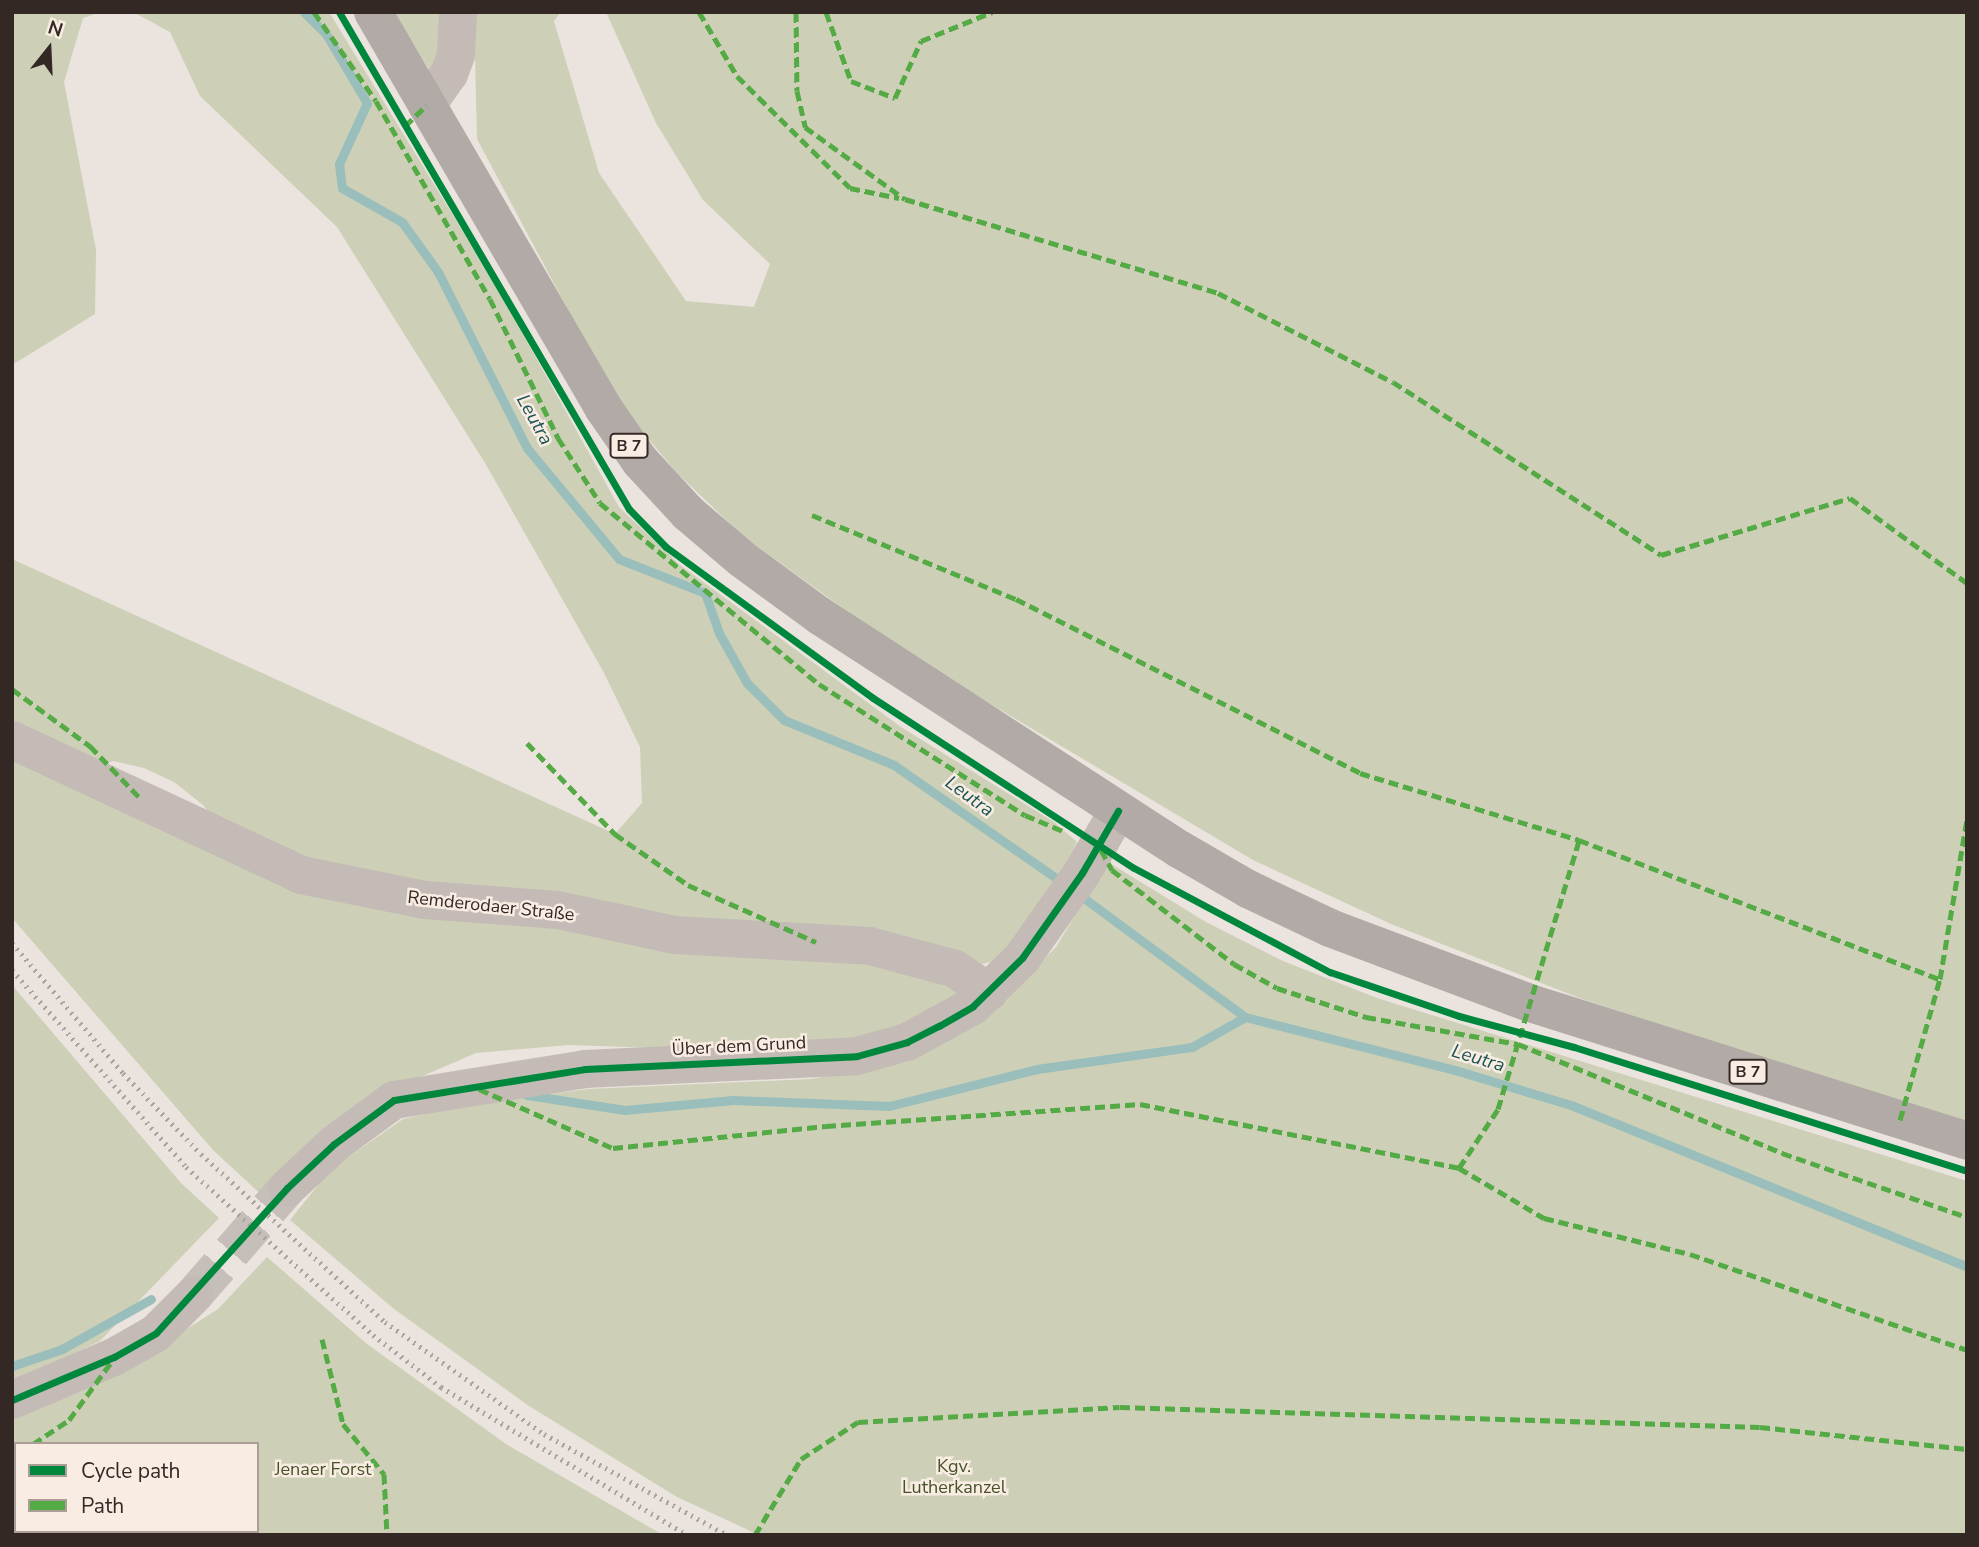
<!DOCTYPE html>
<meta charset="utf-8">
<style>
body{margin:0}
#map{position:relative;width:1979px;height:1547px;overflow:hidden;background:#ebe3dd;font-family:"Nunito Sans",sans-serif}
div>[style]{position:absolute}
.green>*{inset:0;background:#cdd0b6}
.stream>*{height:9px;margin:-4.5px;padding:0 4.5px;transform-origin:4.5px;border-radius:4.5px;background:#99bebb}
.tertiary-tunnel>*{height:38px;margin-top:-19px;transform-origin:0;background:repeating-linear-gradient(90deg,#c6beb8 0 38px,transparent 0 57px)}
.tertiary>*{height:38px;margin:-19px;padding:0 19px;transform-origin:19px;border-radius:19px;background:#c4bbb6}
.primary>*{height:38px;margin:-19px;padding:0 19px;transform-origin:19px;border-radius:19px;background:#b2aaa6}
.rail>*{height:5px;margin-top:-2.5px;transform-origin:0;background:repeating-linear-gradient(90deg,#aba4a1 0 2px,transparent 0 7px)}
.quiet>*{height:5px;margin-top:-2.5px;transform-origin:0;background:repeating-linear-gradient(90deg,#54aa44 0 10px,transparent 0 15px)}
.cycleway>*{height:7px;margin:-3.5px;padding:0 3.5px;transform-origin:3.5px;border-radius:3.5px;background:#00873e}
span{translate:-50% -50%;white-space:nowrap;text-align:center;line-height:1.15;-webkit-text-stroke:5px #f9ede3;paint-order:stroke}
.shield-label span{padding:2px 5px;background:#f9ede3;border:2px solid;border-radius:5px;-webkit-text-stroke-width:0}
.shield-label{font-size:16px;color:#342825;font-weight:700}
.street-label{font-size:18px;color:#342825}
.park-label{font-size:18px;color:#465229}
.water-label{font-size:19px;color:#1b5554;font-style:italic}
.frame{position:absolute;inset:0;border:14px solid #342825;pointer-events:none}
.legend{position:absolute;left:14px;top:1442px;width:245px;height:91px;box-sizing:border-box;background:#f9ede3;border:2px solid #aa9e97;margin:0;padding:9px 12px;list-style:none;font-size:21px;color:#342825}
.legend li{display:flex;align-items:center;gap:14px;height:35px}
.legend b{width:35px;border:2px solid #aa9e97}
.north{position:absolute;left:14px;top:14px;width:70px;height:70px;-webkit-text-stroke:5px #f9ede3;paint-order:stroke;rotate:18deg;font-size:19px;font-weight:700;line-height:28px;text-align:center;color:#342825}
.north::after{content:'';display:block;margin:auto;width:24px;height:32px;background:#342825;clip-path:polygon(50% 0,100% 100%,50% 72%,0 100%)}
</style>
<div id="map">
<div class="green">
<i style="clip-path:polygon(12px 12px,100px 12px,83px 18px,64px 82px,96px 250px,95px 314px,12px 365px)"></i>
<i style="clip-path:polygon(133px 12px,329px 12px,499px 291px,619px 507px,680px 565px,901px 727px,1054px 822px,1077px 842px,1059px 885px,996px 961px,972px 966px,426px 895px,226px 835px,203px 805px,174px 782px,144px 768px,113px 761px,89px 767px,12px 734px,12px 559px,615px 834px,642px 803px,640px 747px,603px 671px,485px 463px,337px 227px,200px 96px,170px 32px)"></i>
<i style="clip-path:polygon(394px 12px,445px 12px,438px 71px,430px 71px)"></i>
<i style="clip-path:polygon(474px 12px,561px 12px,554px 21px,599px 173px,686px 301px,754px 307px,770px 264px,703px 200px,656px 123px,606px 12px,1967px 12px,1967px 1124px,1582px 999px,1391px 924px,1253px 860px,908px 655px,743px 536px,677px 473px,616px 400px,477px 139px)"></i>
<i style="clip-path:polygon(12px 746px,244px 857px,845px 948px,960px 992px,904px 1031px,750px 1051px,569px 1045px,476px 1053px,404px 1084px,266px 1199px,213px 1150px,12px 918px)"></i>
<i style="clip-path:polygon(1108px 862px,1206px 922px,1283px 961px,1377px 998px,1967px 1181px,1967px 1535px,759px 1535px,677px 1497px,529px 1406px,394px 1309px,290px 1220px,330px 1170px,403px 1119px,462px 1106px,588px 1089px,811px 1079px,907px 1062px,1000px 1004px,1056px 947px)"></i>
<i style="clip-path:polygon(12px 985px,181px 1183px,219px 1218px,100px 1341px,12px 1383px)"></i>
<i style="clip-path:polygon(evenodd,267px 1257px,367px 1344px,506px 1444px,663px 1535px,12px 1535px,12px 1417px,124px 1369px,218px 1309px,267px 1257px,16px 1444px,257px 1444px,257px 1531px,16px 1531px,16px 1444px)"></i>
</div>
<div class="stream">
<i style="left:304px;top:12px;width:31px;rotate:45deg"></i>
<i style="left:326px;top:34px;width:80px;rotate:59.3deg"></i>
<i style="left:367px;top:103px;width:67px;rotate:114.7deg"></i>
<i style="left:339px;top:164px;width:24px;rotate:83deg"></i>
<i style="left:342px;top:188px;width:69px;rotate:29.5deg"></i>
<i style="left:402px;top:222px;width:62px;rotate:54.2deg"></i>
<i style="left:438px;top:272px;width:197px;rotate:63.2deg"></i>
<i style="left:527px;top:448px;width:144px;rotate:50.3deg"></i>
<i style="left:619px;top:559px;width:92px;rotate:21.6deg"></i>
<i style="left:705px;top:593px;width:42px;rotate:70.7deg"></i>
<i style="left:719px;top:633px;width:57px;rotate:60.8deg"></i>
<i style="left:747px;top:683px;width:52px;rotate:45deg"></i>
<i style="left:784px;top:720px;width:119px;rotate:22.2deg"></i>
<i style="left:894px;top:765px;width:206px;rotate:34.9deg"></i>
<i style="left:1077px;top:893px;width:209px;rotate:36.4deg"></i>
<i style="left:1245px;top:1017px;width:217px;rotate:14.2deg"></i>
<i style="left:1455px;top:1070px;width:121px;rotate:16.8deg"></i>
<i style="left:1571px;top:1105px;width:428px;rotate:22.2deg"></i>
<i style="left:527px;top:1095px;width:99px;rotate:8.7deg"></i>
<i style="left:625px;top:1110px;width:108px;rotate:-5.3deg"></i>
<i style="left:733px;top:1100px;width:156px;rotate:2.2deg"></i>
<i style="left:889px;top:1106px;width:153px;rotate:-14deg"></i>
<i style="left:1037px;top:1069px;width:157px;rotate:-8.1deg"></i>
<i style="left:1192px;top:1047px;width:61px;rotate:-29.5deg"></i>
<i style="left:12px;top:1366px;width:53px;rotate:-18.8deg"></i>
<i style="left:62px;top:1349px;width:102px;rotate:-29.3deg"></i>
</div>
<div class="tertiary-tunnel">
<i style="left:194px;top:1295px;width:142px;rotate:-49deg"></i>
</div>
<div class="tertiary">
<i style="left:427px;top:105px;width:38px;rotate:-55deg"></i>
<i style="left:449px;top:74px;width:20px;rotate:-70deg"></i>
<i style="left:456px;top:55px;width:43px;rotate:-87.3deg"></i>
<i style="left:12px;top:740px;width:319px;rotate:25deg"></i>
<i style="left:301px;top:875px;width:126px;rotate:11.4deg"></i>
<i style="left:425px;top:900px;width:133px;rotate:4.3deg"></i>
<i style="left:558px;top:910px;width:120px;rotate:12.1deg"></i>
<i style="left:675px;top:935px;width:195px;rotate:3.2deg"></i>
<i style="left:870px;top:946px;width:88px;rotate:15.1deg"></i>
<i style="left:955px;top:969px;width:41px;rotate:34.1deg"></i>
<i style="left:287px;top:1188px;width:64px;rotate:-43.1deg"></i>
<i style="left:334px;top:1144px;width:74px;rotate:-36.3deg"></i>
<i style="left:394px;top:1100px;width:193px;rotate:-9.2deg"></i>
<i style="left:585px;top:1069px;width:272px;rotate:-2.7deg"></i>
<i style="left:857px;top:1056px;width:52px;rotate:-15.6deg"></i>
<i style="left:907px;top:1042px;width:75px;rotate:-28.6deg"></i>
<i style="left:973px;top:1006px;width:69px;rotate:-44.4deg"></i>
<i style="left:1022px;top:958px;width:104px;rotate:-54.8deg"></i>
<i style="left:1082px;top:873px;width:72px;rotate:-59.9deg"></i>
<i style="left:12px;top:1400px;width:111px;rotate:-22.9deg"></i>
<i style="left:114px;top:1357px;width:48px;rotate:-29.7deg"></i>
<i style="left:156px;top:1333px;width:54px;rotate:-45deg"></i>
</div>
<div class="primary">
<i style="left:373px;top:12px;width:459px;rotate:59.8deg"></i>
<i style="left:604px;top:409px;width:63px;rotate:55.3deg"></i>
<i style="left:640px;top:461px;width:71px;rotate:47.3deg"></i>
<i style="left:688px;top:513px;width:71px;rotate:40.4deg"></i>
<i style="left:742px;top:559px;width:97px;rotate:36.2deg"></i>
<i style="left:820px;top:616px;width:428px;rotate:33deg"></i>
<i style="left:1179px;top:849px;width:80px;rotate:30.1deg"></i>
<i style="left:1248px;top:889px;width:91px;rotate:25.4deg"></i>
<i style="left:1330px;top:928px;width:214px;rotate:20.6deg"></i>
<i style="left:1530px;top:1003px;width:458px;rotate:17.5deg"></i>
</div>
<div class="rail">
<i style="left:12px;top:943px;width:171px;rotate:49.5deg"></i>
<i style="left:123px;top:1073px;width:112px;rotate:46.1deg"></i>
<i style="left:201px;top:1154px;width:249px;rotate:42.4deg"></i>
<i style="left:385px;top:1322px;width:194px;rotate:35.2deg"></i>
<i style="left:544px;top:1434px;width:209px;rotate:28.9deg"></i>
<i style="left:12px;top:970px;width:263px;rotate:48.5deg"></i>
<i style="left:186px;top:1167px;width:251px;rotate:41.9deg"></i>
<i style="left:373px;top:1335px;width:86px;rotate:37.4deg"></i>
<i style="left:441px;top:1387px;width:287px;rotate:31deg"></i>
</div>
<div class="quiet">
<i style="left:314px;top:12px;width:108px;rotate:55.1deg"></i>
<i style="left:376px;top:101px;width:228px;rotate:60.1deg"></i>
<i style="left:490px;top:299px;width:155px;rotate:63.9deg"></i>
<i style="left:558px;top:438px;width:77px;rotate:57.1deg"></i>
<i style="left:600px;top:503px;width:284px;rotate:39.6deg"></i>
<i style="left:819px;top:684px;width:244px;rotate:32.5deg"></i>
<i style="left:1025px;top:815px;width:43px;rotate:23deg"></i>
<i style="left:699px;top:12px;width:74px;rotate:59.3deg"></i>
<i style="left:737px;top:76px;width:159px;rotate:44.7deg"></i>
<i style="left:850px;top:188px;width:50px;rotate:11.5deg"></i>
<i style="left:796px;top:12px;width:79px;rotate:89.3deg"></i>
<i style="left:797px;top:91px;width:37px;rotate:77deg"></i>
<i style="left:805px;top:127px;width:123px;rotate:35.8deg"></i>
<i style="left:905px;top:199px;width:327px;rotate:16.7deg"></i>
<i style="left:1218px;top:293px;width:196px;rotate:27deg"></i>
<i style="left:1393px;top:382px;width:319px;rotate:32.8deg"></i>
<i style="left:1661px;top:555px;width:197px;rotate:-16.8deg"></i>
<i style="left:1850px;top:498px;width:145px;rotate:36deg"></i>
<i style="left:826px;top:12px;width:73px;rotate:70.1deg"></i>
<i style="left:851px;top:81px;width:47px;rotate:21.1deg"></i>
<i style="left:895px;top:98px;width:63px;rotate:-65.5deg"></i>
<i style="left:921px;top:41px;width:77px;rotate:-22.2deg"></i>
<i style="left:405px;top:126px;width:30px;rotate:-44deg"></i>
<i style="left:812px;top:515px;width:221px;rotate:22.4deg"></i>
<i style="left:1016px;top:599px;width:386px;rotate:26.8deg"></i>
<i style="left:1360px;top:773px;width:229px;rotate:17deg"></i>
<i style="left:12px;top:689px;width:97px;rotate:36.2deg"></i>
<i style="left:90px;top:746px;width:72px;rotate:46.1deg"></i>
<i style="left:527px;top:743px;width:127px;rotate:46deg"></i>
<i style="left:615px;top:834px;width:89px;rotate:34.9deg"></i>
<i style="left:688px;top:885px;width:140px;rotate:24deg"></i>
<i style="left:1101px;top:850px;width:23px;rotate:61deg"></i>
<i style="left:1112px;top:870px;width:154px;rotate:37.6deg"></i>
<i style="left:1234px;top:964px;width:49px;rotate:29.2deg"></i>
<i style="left:1277px;top:988px;width:94px;rotate:18deg"></i>
<i style="left:1366px;top:1017px;width:154px;rotate:10.1deg"></i>
<i style="left:1518px;top:1044px;width:286px;rotate:22.4deg"></i>
<i style="left:1782px;top:1153px;width:196px;rotate:19.1deg"></i>
<i style="left:479px;top:1089px;width:146px;rotate:23.8deg"></i>
<i style="left:613px;top:1148px;width:214px;rotate:-5.9deg"></i>
<i style="left:826px;top:1126px;width:315px;rotate:-4deg"></i>
<i style="left:1140px;top:1104px;width:325px;rotate:11.3deg"></i>
<i style="left:1459px;top:1168px;width:71px;rotate:-56.5deg"></i>
<i style="left:1498px;top:1109px;width:281px;rotate:-73.2deg"></i>
<i style="left:1579px;top:840px;width:387px;rotate:21.1deg"></i>
<i style="left:1900px;top:1120px;width:147px;rotate:-74.2deg"></i>
<i style="left:1940px;top:979px;width:161px;rotate:-80.4deg"></i>
<i style="left:1459px;top:1168px;width:99px;rotate:30.5deg"></i>
<i style="left:1544px;top:1218px;width:150px;rotate:13.9deg"></i>
<i style="left:1690px;top:1254px;width:293px;rotate:19.1deg"></i>
<i style="left:322px;top:1339px;width:88px;rotate:76.1deg"></i>
<i style="left:343px;top:1424px;width:65px;rotate:50.6deg"></i>
<i style="left:384px;top:1474px;width:61px;rotate:87.2deg"></i>
<i style="left:33px;top:1444px;width:43px;rotate:-33.7deg"></i>
<i style="left:69px;top:1420px;width:73px;rotate:-53.9deg"></i>
<i style="left:12px;top:1458px;width:4px;rotate:-27deg"></i>
<i style="left:755px;top:1535px;width:89px;rotate:-58.8deg"></i>
<i style="left:801px;top:1459px;width:68px;rotate:-33deg"></i>
<i style="left:858px;top:1422px;width:262px;rotate:-3.3deg"></i>
<i style="left:1120px;top:1407px;width:640px;rotate:1.79deg"></i>
<i style="left:1760px;top:1427px;width:208px;rotate:6.1deg"></i>
</div>
<div class="cycleway">
<i style="left:339px;top:12px;width:575px;rotate:59.74deg"></i>
<i style="left:629px;top:509px;width:53px;rotate:45.8deg"></i>
<i style="left:666px;top:547px;width:256px;rotate:36.1deg"></i>
<i style="left:873px;top:698px;width:311px;rotate:33.1deg"></i>
<i style="left:1134px;top:868px;width:222px;rotate:28deg"></i>
<i style="left:1330px;top:972px;width:136px;rotate:18.8deg"></i>
<i style="left:1459px;top:1016px;width:119px;rotate:15.1deg"></i>
<i style="left:1574px;top:1047px;width:412px;rotate:17.5deg"></i>
<i style="left:12px;top:1400px;width:111px;rotate:-22.9deg"></i>
<i style="left:114px;top:1357px;width:48px;rotate:-29.7deg"></i>
<i style="left:156px;top:1333px;width:195px;rotate:-47.9deg"></i>
<i style="left:287px;top:1188px;width:64px;rotate:-43.1deg"></i>
<i style="left:334px;top:1144px;width:74px;rotate:-36.3deg"></i>
<i style="left:394px;top:1100px;width:193px;rotate:-9.2deg"></i>
<i style="left:585px;top:1069px;width:272px;rotate:-2.7deg"></i>
<i style="left:857px;top:1056px;width:52px;rotate:-15.6deg"></i>
<i style="left:907px;top:1042px;width:36px;rotate:-27deg"></i>
<i style="left:939px;top:1026px;width:39px;rotate:-30deg"></i>
<i style="left:973px;top:1006px;width:69px;rotate:-44.4deg"></i>
<i style="left:1022px;top:958px;width:104px;rotate:-54.8deg"></i>
<i style="left:1082px;top:873px;width:72px;rotate:-59.9deg"></i>
</div>
<div class="shield-label">
<span style="left:629px;top:446px">B 7</span>
<span style="left:1748px;top:1072px">B 7</span>
</div>
<div class="street-label">
<span style="left:491px;top:906px;rotate:6deg">Remderodaer Straße</span>
<span style="left:739px;top:1046px;rotate:-3deg">Über dem Grund</span>
</div>
<div class="park-label">
<span style="left:954px;top:1477px">Kgv.<br>Lutherkanzel</span>
<span style="left:323px;top:1469px">Jenaer Forst</span>
</div>
<div class="water-label">
<span style="left:534px;top:420px;rotate:61deg">Leutra</span>
<span style="left:969px;top:797px;rotate:36deg">Leutra</span>
<span style="left:1478px;top:1059px;rotate:17deg">Leutra</span>
</div>
<div class="frame"></div>
<ul class="legend">
<li><b style="height:9px;background:#00873e"></b>Cycle path</li>
<li><b style="height:9px;background:#54aa44"></b>Path</li>
</ul>
<div class="north">N</div>
</div>
